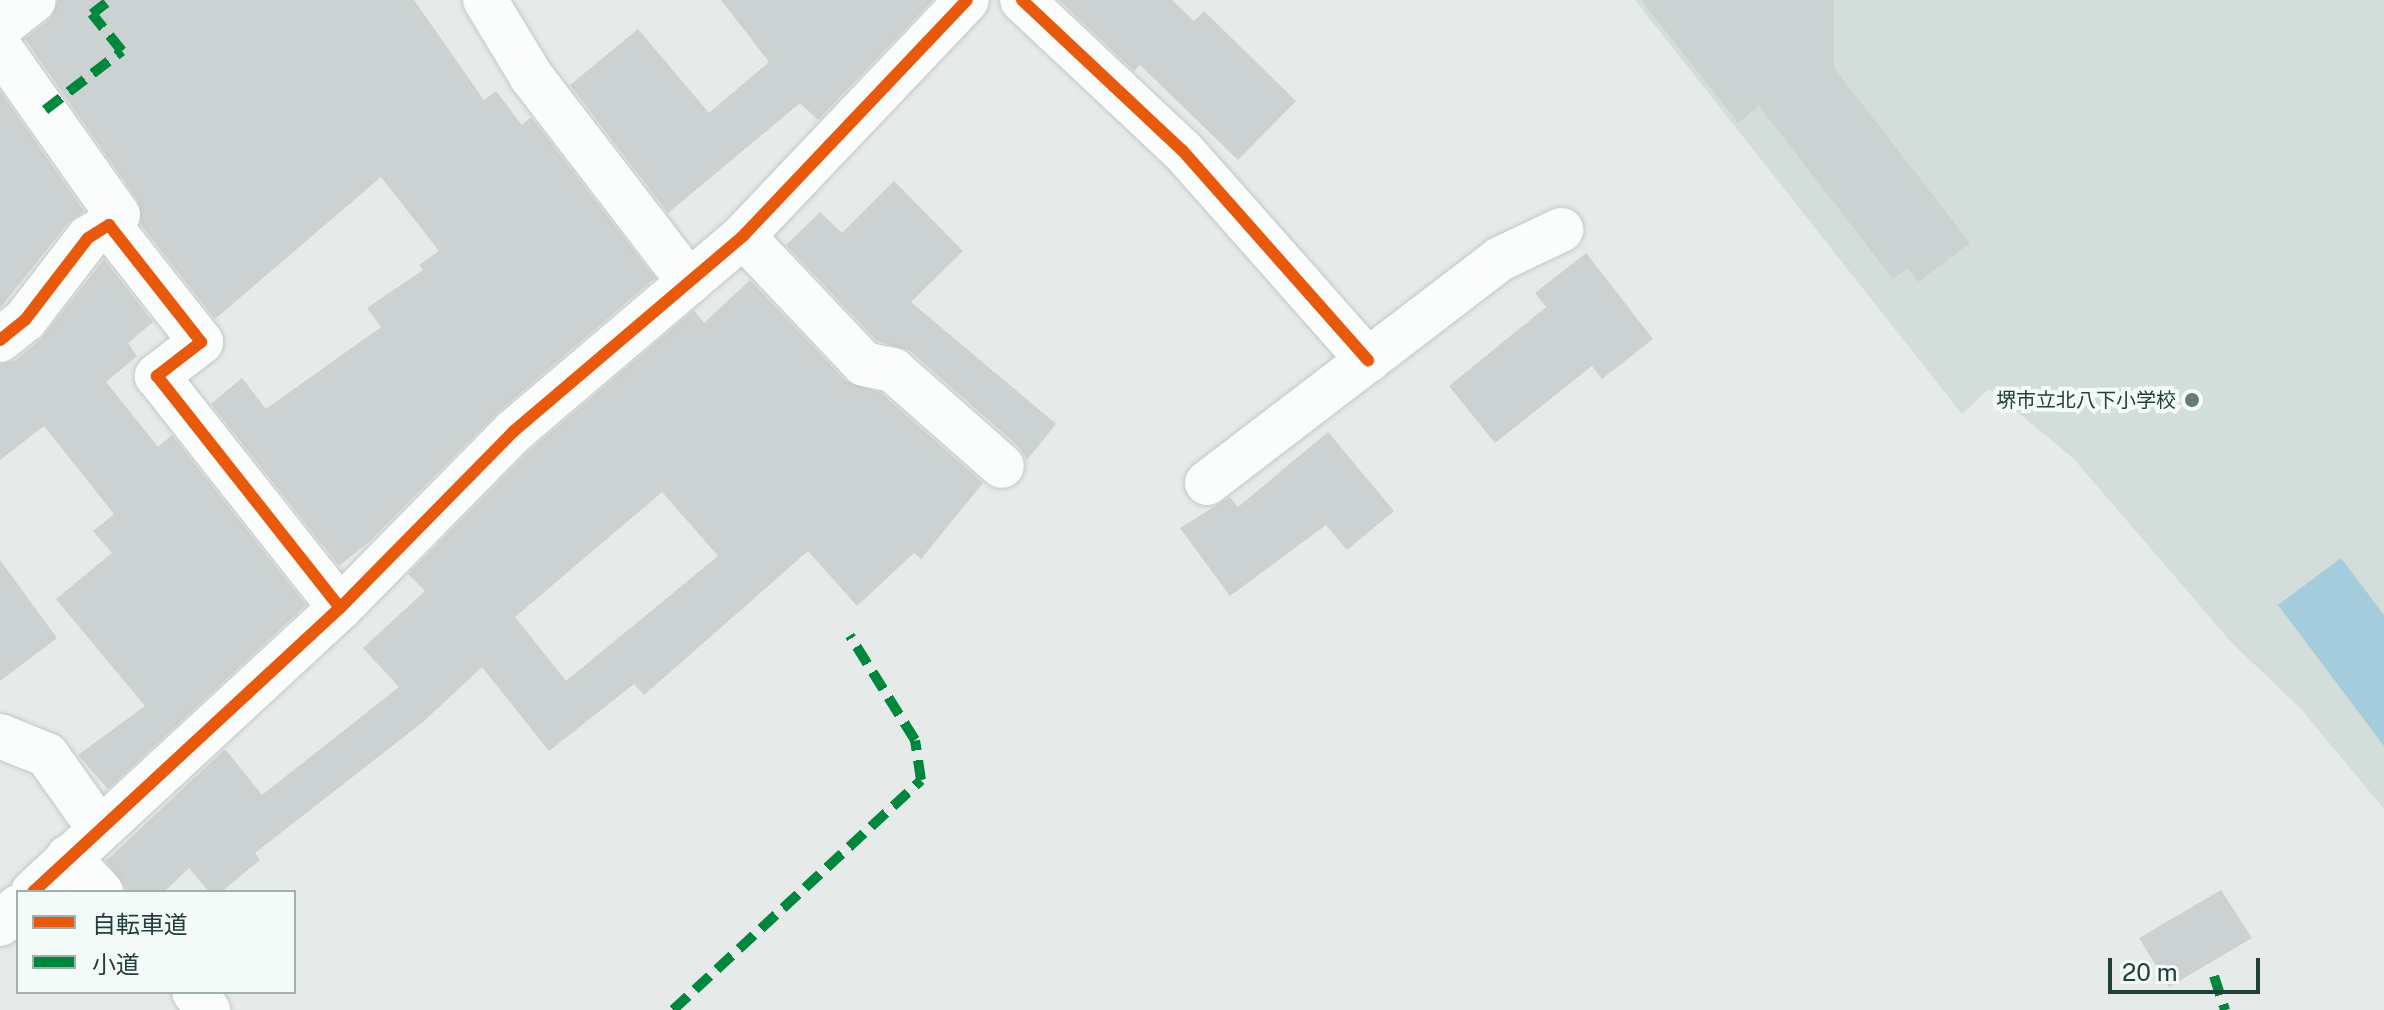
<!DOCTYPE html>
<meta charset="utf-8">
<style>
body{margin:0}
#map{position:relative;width:2384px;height:1010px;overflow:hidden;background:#e6ebe9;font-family:"Public Sans","Noto Sans JP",sans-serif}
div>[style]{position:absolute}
.built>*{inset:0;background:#d3ddd9}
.water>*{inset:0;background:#a4ccdc}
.building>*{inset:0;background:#ccd2d1}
.roads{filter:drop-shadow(0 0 2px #c3c8c6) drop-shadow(0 0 2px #c3c8c6)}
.minor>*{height:44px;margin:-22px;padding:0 22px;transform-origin:22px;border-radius:22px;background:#fbfcfc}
.quiet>*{height:10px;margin-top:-5px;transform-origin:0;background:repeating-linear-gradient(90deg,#00873e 0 20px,transparent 0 30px)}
.cycleway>*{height:12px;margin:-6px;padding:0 6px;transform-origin:6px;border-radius:6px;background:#e8590c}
.dots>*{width:22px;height:22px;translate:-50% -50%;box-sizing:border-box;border:4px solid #f4faf7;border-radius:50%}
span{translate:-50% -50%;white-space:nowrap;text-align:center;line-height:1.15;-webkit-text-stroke:8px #f4faf7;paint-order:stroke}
.poi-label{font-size:20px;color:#21403c}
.right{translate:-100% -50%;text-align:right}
.legend{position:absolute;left:16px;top:890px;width:280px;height:104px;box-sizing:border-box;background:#f4faf7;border:2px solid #a0b0ac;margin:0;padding:10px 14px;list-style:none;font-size:24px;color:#21403c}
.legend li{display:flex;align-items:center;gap:16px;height:40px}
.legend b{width:40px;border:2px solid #a0b0ac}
.scale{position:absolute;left:2108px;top:958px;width:152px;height:36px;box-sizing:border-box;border:4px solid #21403c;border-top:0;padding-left:10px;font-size:24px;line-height:28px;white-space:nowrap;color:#21403c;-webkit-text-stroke:6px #f4faf7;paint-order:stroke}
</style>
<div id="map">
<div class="built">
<i style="clip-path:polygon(1635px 0,2384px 0,2384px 809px,2300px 708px,2233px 644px,2072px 457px,1989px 389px,1962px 414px)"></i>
</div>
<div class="water">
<i style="clip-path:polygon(2341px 558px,2384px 615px,2384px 746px,2278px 605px)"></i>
</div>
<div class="building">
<i style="clip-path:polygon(58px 0,414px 0,484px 100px,496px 91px,522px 125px,531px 117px,655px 278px,498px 412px,371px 540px,339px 566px,211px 404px,242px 378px,266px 409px,381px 327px,367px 308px,423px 270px,419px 265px,439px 251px,381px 177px,215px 319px,141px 225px,138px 201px,25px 39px,50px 19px)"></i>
<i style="clip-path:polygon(721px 0,933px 0,818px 120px,800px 103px,668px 213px,570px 85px,638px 29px,709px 113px,769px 62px)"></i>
<i style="clip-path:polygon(1059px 0,1172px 0,1194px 21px,1204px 11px,1296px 101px,1238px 160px,1140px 65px,1134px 71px)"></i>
<i style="clip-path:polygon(1641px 0,1834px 0,1834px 68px,1970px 243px,1918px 282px,1908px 268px,1893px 279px,1759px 106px,1738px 123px)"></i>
<i style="clip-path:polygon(0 91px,84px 211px,68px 223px,0 308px)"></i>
<i style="clip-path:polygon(894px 181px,963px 251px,911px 302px,1056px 424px,1027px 460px,1019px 447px,910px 351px,877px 341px,786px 245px,820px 212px,842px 233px)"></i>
<i style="clip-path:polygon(1586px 253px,1653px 339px,1602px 379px,1592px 366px,1495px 443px,1449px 386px,1546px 307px,1535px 293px)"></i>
<i style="clip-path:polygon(104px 259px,153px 322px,128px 343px,137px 356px,106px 382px,158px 447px,172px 435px,306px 605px,108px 789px,78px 755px,145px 706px,56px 599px,112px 553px,93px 531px,114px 514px,44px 426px,0 460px,0 364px,16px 360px,41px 339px)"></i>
<i style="clip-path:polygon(evenodd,750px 280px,846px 381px,881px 393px,983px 483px,921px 559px,914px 553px,857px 606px,808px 551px,644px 695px,634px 684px,549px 751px,482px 667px,423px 722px,255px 853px,260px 860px,221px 892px,209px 892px,189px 868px,164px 892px,128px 892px,106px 861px,225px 749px,262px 795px,399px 687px,363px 648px,425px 591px,408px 574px,531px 449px,694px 310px,704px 323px,750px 280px,662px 492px,718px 556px,566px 681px,515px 617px,662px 492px)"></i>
<i style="clip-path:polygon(1328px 432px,1394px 511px,1347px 550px,1326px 525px,1230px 596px,1180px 528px,1230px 497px,1238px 507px)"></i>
<i style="clip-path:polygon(0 560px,57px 638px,0 681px)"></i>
<i style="clip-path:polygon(2221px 890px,2252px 938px,2169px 987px,2139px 938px)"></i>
</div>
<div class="roads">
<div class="minor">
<i style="left:485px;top:0;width:89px;rotate:58.8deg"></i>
<i style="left:531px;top:76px;width:260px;rotate:52.5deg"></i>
<i style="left:1022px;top:0;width:219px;rotate:43.2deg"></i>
<i style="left:1182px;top:150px;width:281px;rotate:48.5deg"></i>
<i style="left:0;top:27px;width:43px;rotate:-38.5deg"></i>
<i style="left:0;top:48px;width:204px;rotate:54.8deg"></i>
<i style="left:118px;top:215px;width:13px;rotate:132deg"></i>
<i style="left:743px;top:236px;width:176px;rotate:46.6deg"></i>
<i style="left:864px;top:364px;width:30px;rotate:12deg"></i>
<i style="left:893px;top:370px;width:145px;rotate:41.4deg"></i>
<i style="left:0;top:340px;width:32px;rotate:-39deg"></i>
<i style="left:25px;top:320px;width:103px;rotate:-52.5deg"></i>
<i style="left:88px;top:238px;width:25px;rotate:-32deg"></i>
<i style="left:109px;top:225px;width:149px;rotate:51.8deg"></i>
<i style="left:201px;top:342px;width:56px;rotate:142.3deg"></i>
<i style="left:157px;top:376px;width:295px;rotate:51.7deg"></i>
<i style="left:1207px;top:483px;width:369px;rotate:-37.4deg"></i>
<i style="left:1500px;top:259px;width:68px;rotate:-25.4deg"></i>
<i style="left:0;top:736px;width:51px;rotate:22deg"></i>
<i style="left:47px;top:755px;width:88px;rotate:54.7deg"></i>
<i style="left:68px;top:857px;width:48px;rotate:46.7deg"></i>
<i style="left:33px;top:892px;width:418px;rotate:-42.8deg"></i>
<i style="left:340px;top:608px;width:248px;rotate:-45.5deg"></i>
<i style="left:514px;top:431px;width:301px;rotate:-40.4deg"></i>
<i style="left:743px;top:236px;width:325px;rotate:-46.5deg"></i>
<i style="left:0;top:924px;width:25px;rotate:-43deg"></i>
<i style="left:194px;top:992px;width:23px;rotate:52deg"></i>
</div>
</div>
<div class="quiet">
<i style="left:45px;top:110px;width:97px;rotate:-37.5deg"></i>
<i style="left:122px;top:51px;width:48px;rotate:-129deg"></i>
<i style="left:92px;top:14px;width:18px;rotate:-38deg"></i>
<i style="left:2214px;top:976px;width:36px;rotate:72deg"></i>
<i style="left:673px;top:1010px;width:338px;rotate:-42.8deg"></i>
<i style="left:921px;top:780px;width:40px;rotate:-98.5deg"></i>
<i style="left:915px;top:740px;width:123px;rotate:-122deg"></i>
</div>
<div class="cycleway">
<i style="left:1022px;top:0;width:219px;rotate:43.2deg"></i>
<i style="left:1182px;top:150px;width:281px;rotate:48.5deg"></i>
<i style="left:0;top:340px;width:32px;rotate:-39deg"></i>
<i style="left:25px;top:320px;width:103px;rotate:-52.5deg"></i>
<i style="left:88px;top:238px;width:25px;rotate:-32deg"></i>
<i style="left:109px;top:225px;width:149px;rotate:51.8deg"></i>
<i style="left:201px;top:342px;width:56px;rotate:142.3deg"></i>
<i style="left:157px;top:376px;width:295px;rotate:51.7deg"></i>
<i style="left:33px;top:892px;width:418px;rotate:-42.8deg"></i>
<i style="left:340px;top:608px;width:248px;rotate:-45.5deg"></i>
<i style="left:514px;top:431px;width:301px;rotate:-40.4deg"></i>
<i style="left:743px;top:236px;width:325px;rotate:-46.5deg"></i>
</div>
<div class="dots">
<i style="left:2192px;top:400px;background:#667c79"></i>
</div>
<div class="poi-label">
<span class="right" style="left:2176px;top:400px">堺市立北八下小学校</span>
</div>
<ul class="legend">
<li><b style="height:10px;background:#e8590c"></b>自転車道</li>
<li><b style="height:10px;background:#00873e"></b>小道</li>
</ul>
<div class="scale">20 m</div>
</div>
